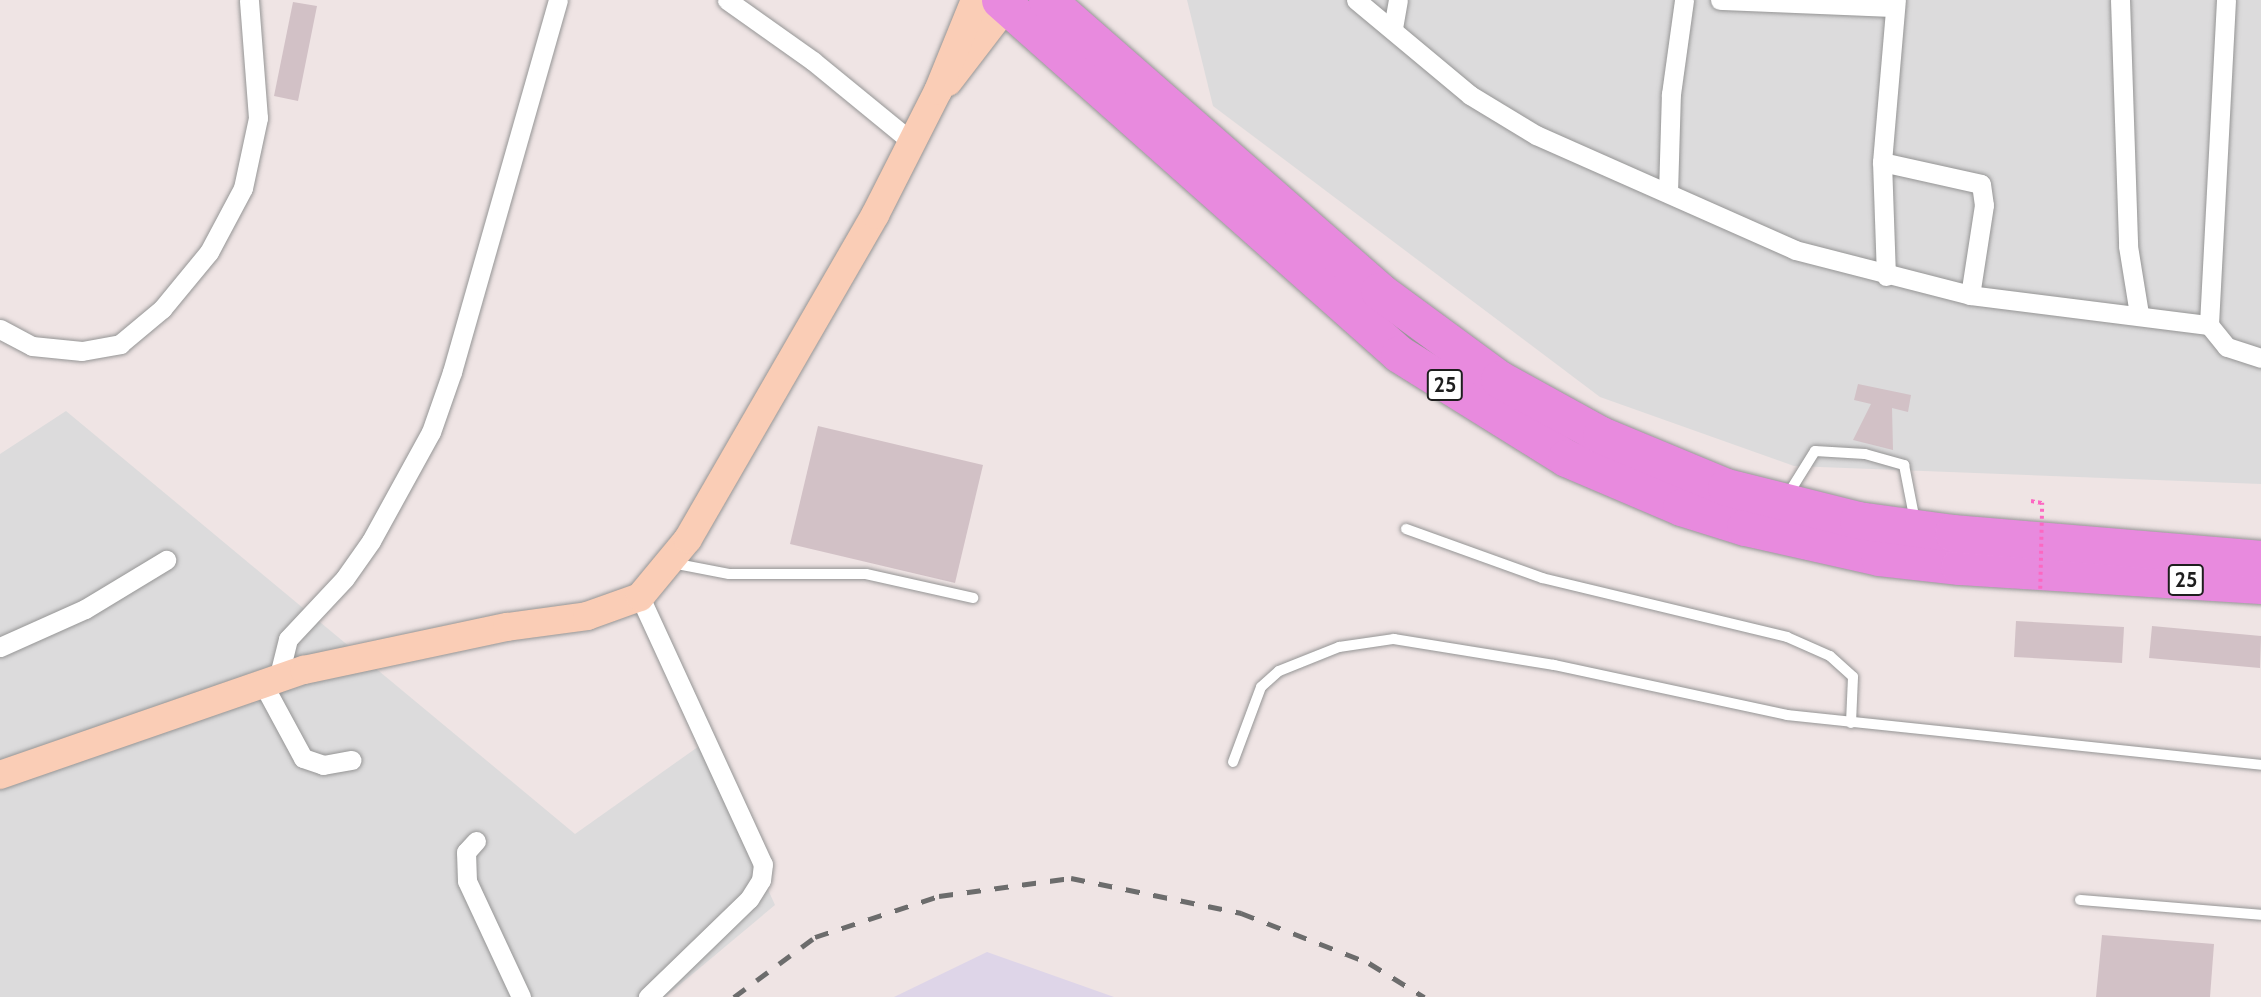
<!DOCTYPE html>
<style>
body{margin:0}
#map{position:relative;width:2261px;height:997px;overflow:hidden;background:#efe4e4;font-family:Cabin,sans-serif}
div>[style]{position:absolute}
.residential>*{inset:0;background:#dcdbdc}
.industrial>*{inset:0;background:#ded5e8}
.building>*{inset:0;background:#d2c1c6}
.path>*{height:3.5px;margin-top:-1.75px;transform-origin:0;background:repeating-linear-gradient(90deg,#fc68c2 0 3.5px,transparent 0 7px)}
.roads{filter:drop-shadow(0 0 2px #959595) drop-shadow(0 0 2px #959595)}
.lane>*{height:10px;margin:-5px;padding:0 5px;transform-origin:5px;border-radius:5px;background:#fff}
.street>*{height:19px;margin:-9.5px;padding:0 9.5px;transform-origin:9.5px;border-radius:9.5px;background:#fff}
.secondary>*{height:28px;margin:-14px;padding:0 14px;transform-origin:14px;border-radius:14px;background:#facdb6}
.highway>*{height:37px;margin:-18.5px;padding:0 18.5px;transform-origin:18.5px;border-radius:18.5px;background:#e88ade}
.rail>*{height:5px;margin-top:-2.5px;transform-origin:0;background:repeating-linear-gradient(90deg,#6c6c6c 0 14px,transparent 0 28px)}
.path-bridge>*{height:3.5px;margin-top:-1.75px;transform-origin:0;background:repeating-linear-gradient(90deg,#fc68c2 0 3.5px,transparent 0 7px)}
span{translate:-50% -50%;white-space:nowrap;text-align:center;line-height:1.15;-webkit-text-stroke:5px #fff;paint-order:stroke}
.shield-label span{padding:2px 5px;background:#fff;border:2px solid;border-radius:5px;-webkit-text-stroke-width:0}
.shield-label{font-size:21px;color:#1e1e1e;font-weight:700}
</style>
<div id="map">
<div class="residential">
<i style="clip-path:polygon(1187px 0,2261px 0,2261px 484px,1794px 466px,1600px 397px,1213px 106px)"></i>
<i style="clip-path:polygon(66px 411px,575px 834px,702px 744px,775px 905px,665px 997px,0 997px,0 454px)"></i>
</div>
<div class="industrial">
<i style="clip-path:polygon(987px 952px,1114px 997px,894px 997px)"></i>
</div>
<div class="building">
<i style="clip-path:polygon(293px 2px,317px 6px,298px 101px,274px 96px)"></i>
<i style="clip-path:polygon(1858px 384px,1911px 395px,1908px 412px,1892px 408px,1893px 450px,1853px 440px,1871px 404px,1854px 400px)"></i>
<i style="clip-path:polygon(818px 426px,983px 465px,955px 583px,790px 544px)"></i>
<i style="clip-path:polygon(2016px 621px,2124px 627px,2122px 663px,2014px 657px)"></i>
<i style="clip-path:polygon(2152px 626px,2261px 636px,2260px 668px,2149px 658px)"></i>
<i style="clip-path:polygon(2102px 935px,2214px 944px,2210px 997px,2096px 997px)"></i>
</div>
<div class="path">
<i style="left:2031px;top:501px;width:11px;rotate:10deg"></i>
</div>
<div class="roads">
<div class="lane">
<i style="left:1787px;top:496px;width:53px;rotate:-58.1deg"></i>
<i style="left:1815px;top:451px;width:50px;rotate:3.4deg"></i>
<i style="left:1865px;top:454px;width:41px;rotate:15.8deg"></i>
<i style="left:1904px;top:465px;width:57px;rotate:78.9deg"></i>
<i style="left:1406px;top:529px;width:145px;rotate:19.8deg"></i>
<i style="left:1542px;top:578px;width:252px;rotate:13.5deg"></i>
<i style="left:1787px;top:637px;width:47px;rotate:23.8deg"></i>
<i style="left:1830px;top:656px;width:31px;rotate:42deg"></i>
<i style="left:1853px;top:677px;width:46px;rotate:92.5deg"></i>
<i style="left:672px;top:563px;width:58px;rotate:10.9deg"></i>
<i style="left:729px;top:574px;width:137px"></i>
<i style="left:866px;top:574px;width:110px;rotate:12.6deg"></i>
<i style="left:1233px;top:762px;width:80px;rotate:-69.5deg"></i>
<i style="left:1261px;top:687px;width:24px;rotate:-42deg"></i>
<i style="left:1279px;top:671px;width:65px;rotate:-21.8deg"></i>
<i style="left:1339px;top:647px;width:56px;rotate:-8.3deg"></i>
<i style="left:1394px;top:639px;width:162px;rotate:9.2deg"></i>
<i style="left:1554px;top:665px;width:238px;rotate:12.1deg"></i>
<i style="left:1787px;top:715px;width:477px;rotate:6deg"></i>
<i style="left:2080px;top:900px;width:182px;rotate:4.7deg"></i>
</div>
<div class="street">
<i style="left:727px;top:0;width:105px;rotate:35.3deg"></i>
<i style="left:813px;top:61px;width:128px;rotate:39.3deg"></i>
<i style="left:1356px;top:0;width:148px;rotate:39.8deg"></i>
<i style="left:1470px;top:95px;width:77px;rotate:31.2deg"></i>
<i style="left:1536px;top:135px;width:283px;rotate:23.9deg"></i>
<i style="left:1795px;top:250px;width:181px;rotate:14.4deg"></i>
<i style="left:1970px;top:295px;width:241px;rotate:7.2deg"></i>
<i style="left:1720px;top:0;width:175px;rotate:2.3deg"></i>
<i style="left:2120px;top:0;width:246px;rotate:88.1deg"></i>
<i style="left:2128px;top:246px;width:69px;rotate:80.8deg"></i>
<i style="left:2226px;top:0;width:325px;rotate:93deg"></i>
<i style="left:2209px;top:325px;width:28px;rotate:51deg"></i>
<i style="left:2227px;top:347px;width:36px;rotate:18deg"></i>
<i style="left:1393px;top:28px;width:28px;rotate:-80deg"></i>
<i style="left:1882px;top:162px;width:101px;rotate:12.5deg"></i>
<i style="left:1981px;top:184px;width:21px;rotate:82deg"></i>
<i style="left:1984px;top:205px;width:91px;rotate:98.8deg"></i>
<i style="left:1668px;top:193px;width:99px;rotate:-88.3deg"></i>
<i style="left:1671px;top:94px;width:95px;rotate:-82.1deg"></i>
<i style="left:1886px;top:276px;width:114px;rotate:-92deg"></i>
<i style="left:1882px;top:162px;width:163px;rotate:-85.1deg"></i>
<i style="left:0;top:329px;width:36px;rotate:28deg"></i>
<i style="left:32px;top:346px;width:50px;rotate:5.7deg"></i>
<i style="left:82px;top:351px;width:39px;rotate:-10deg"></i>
<i style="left:120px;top:344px;width:55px;rotate:-39.8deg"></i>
<i style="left:162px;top:309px;width:74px;rotate:-50.5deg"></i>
<i style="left:209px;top:252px;width:72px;rotate:-62deg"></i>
<i style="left:243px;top:188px;width:72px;rotate:-77.9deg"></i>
<i style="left:258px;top:118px;width:118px;rotate:-94.4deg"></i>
<i style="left:640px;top:597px;width:294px;rotate:65.3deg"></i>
<i style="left:763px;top:864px;width:16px;rotate:97deg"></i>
<i style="left:761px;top:880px;width:22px;rotate:122deg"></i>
<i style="left:749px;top:899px;width:141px;rotate:135.9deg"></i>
<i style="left:0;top:647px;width:93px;rotate:-24.1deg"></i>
<i style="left:85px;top:609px;width:95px;rotate:-31.2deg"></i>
<i style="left:278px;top:679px;width:41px;rotate:-76deg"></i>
<i style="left:288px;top:639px;width:83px;rotate:-46.9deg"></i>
<i style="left:345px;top:578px;width:45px;rotate:-54.9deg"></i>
<i style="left:371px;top:541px;width:124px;rotate:-61.2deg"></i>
<i style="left:431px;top:432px;width:64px;rotate:-70.7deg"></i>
<i style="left:452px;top:372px;width:387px;rotate:-74.1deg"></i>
<i style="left:263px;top:684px;width:84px;rotate:61.6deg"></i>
<i style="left:303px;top:758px;width:21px;rotate:19deg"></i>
<i style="left:323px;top:765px;width:29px;rotate:-10deg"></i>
<i style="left:476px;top:841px;width:15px;rotate:132deg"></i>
<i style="left:466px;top:852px;width:29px;rotate:88deg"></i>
<i style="left:467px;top:881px;width:128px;rotate:65deg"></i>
</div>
<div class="secondary">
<i style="left:948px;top:82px;width:103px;rotate:-52.5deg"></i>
<i style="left:0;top:775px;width:322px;rotate:-19.1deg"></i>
<i style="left:304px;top:670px;width:208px;rotate:-12deg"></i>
<i style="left:507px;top:627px;width:81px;rotate:-7.8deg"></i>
<i style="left:587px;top:616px;width:56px;rotate:-19.7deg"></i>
<i style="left:640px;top:597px;width:75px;rotate:-50.4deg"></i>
<i style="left:688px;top:539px;width:374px;rotate:-60deg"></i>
<i style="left:875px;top:215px;width:139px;rotate:-63.1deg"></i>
<i style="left:938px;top:91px;width:98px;rotate:-67.9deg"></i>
</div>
<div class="highway">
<i style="left:1000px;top:0;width:533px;rotate:41.58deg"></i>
<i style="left:1399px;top:354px;width:197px;rotate:31.9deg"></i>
<i style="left:1566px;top:458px;width:125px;rotate:23.1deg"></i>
<i style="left:1681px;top:507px;width:67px;rotate:17.4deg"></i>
<i style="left:1745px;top:527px;width:137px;rotate:12.6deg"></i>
<i style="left:1879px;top:557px;width:81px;rotate:6.4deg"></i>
<i style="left:1959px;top:566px;width:303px;rotate:3.6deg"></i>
<i style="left:1047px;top:0;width:441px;rotate:41.2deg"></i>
<i style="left:1379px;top:291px;width:149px;rotate:36.3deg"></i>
<i style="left:1499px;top:379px;width:116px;rotate:28.8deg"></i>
<i style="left:1601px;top:435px;width:135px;rotate:22.6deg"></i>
<i style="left:1726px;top:487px;width:136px;rotate:14deg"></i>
<i style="left:1858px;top:520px;width:96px;rotate:7.8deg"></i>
<i style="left:1953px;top:533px;width:309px;rotate:4.8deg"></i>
</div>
</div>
<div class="rail">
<i style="left:734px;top:997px;width:101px;rotate:-36.5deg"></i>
<i style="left:815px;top:937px;width:131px;rotate:-18.3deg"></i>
<i style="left:939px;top:896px;width:133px;rotate:-7.8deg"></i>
<i style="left:1071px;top:878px;width:174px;rotate:11.6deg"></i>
<i style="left:1241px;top:913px;width:137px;rotate:21.3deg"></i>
<i style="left:1369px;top:963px;width:65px;rotate:31.7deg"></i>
</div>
<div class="path-bridge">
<i style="left:2040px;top:589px;width:86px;rotate:-88.7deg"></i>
</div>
<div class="shield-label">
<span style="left:1445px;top:385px">25</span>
<span style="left:2186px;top:580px">25</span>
</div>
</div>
